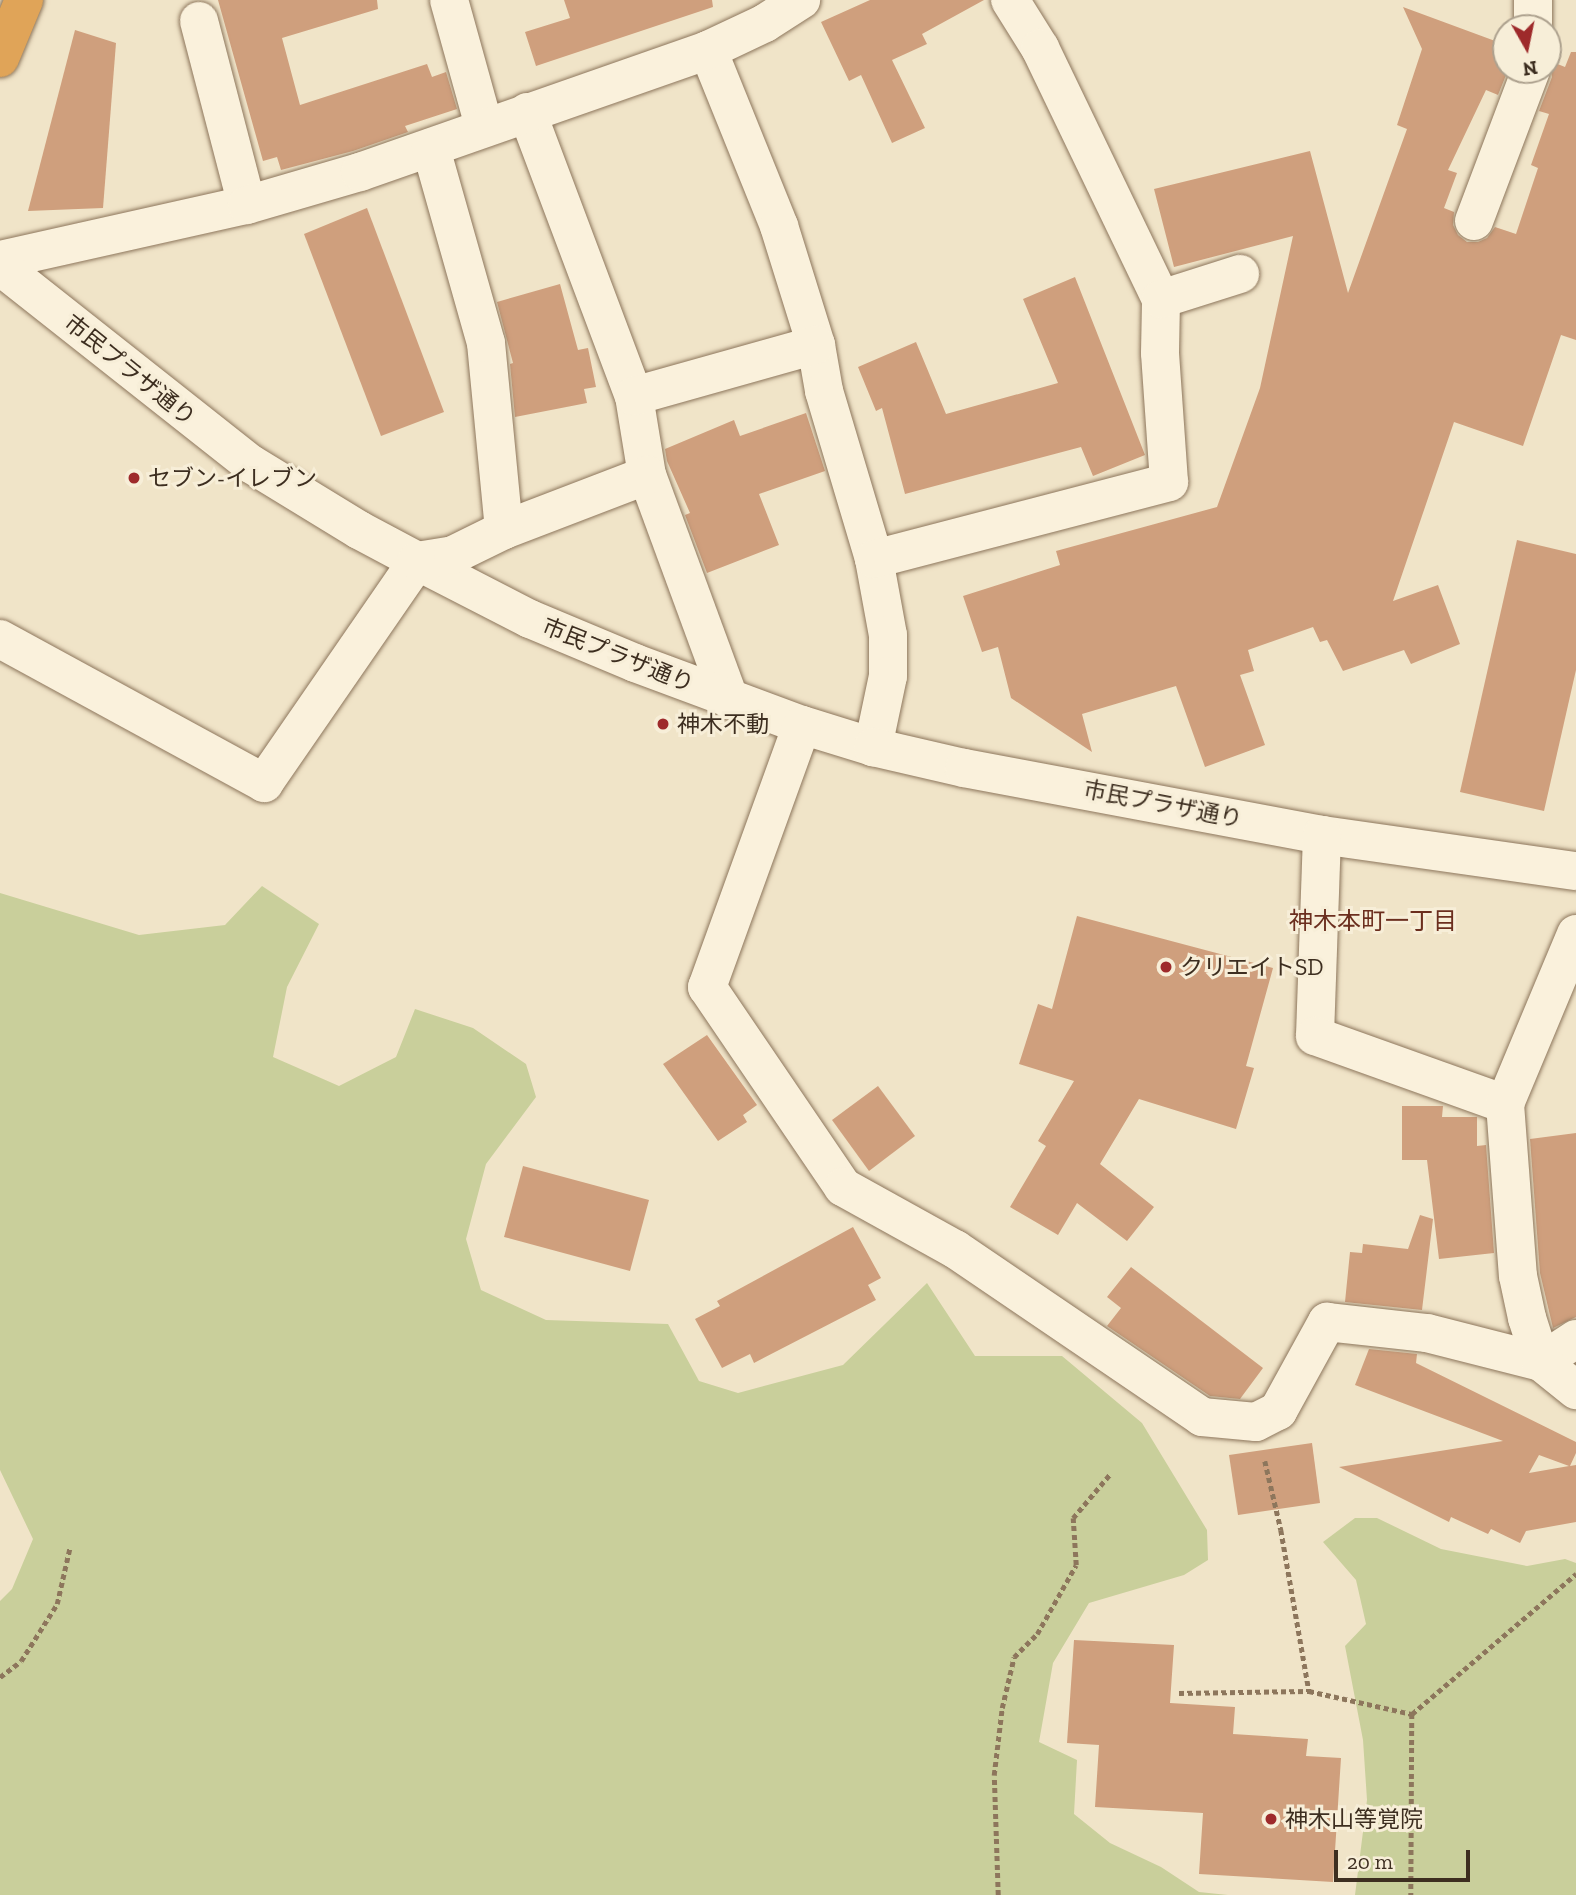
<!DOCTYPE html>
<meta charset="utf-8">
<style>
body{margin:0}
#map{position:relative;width:1576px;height:1895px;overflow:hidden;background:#f0e4c8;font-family:"Zilla Slab","Noto Sans JP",serif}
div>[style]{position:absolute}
.green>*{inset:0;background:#c9cf9b}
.building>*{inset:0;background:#cf9f7d}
.path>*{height:4.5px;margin-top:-2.25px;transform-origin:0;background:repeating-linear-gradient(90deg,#8d765c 0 5px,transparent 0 8.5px)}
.roads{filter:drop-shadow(0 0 2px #8d765c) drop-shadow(0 0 2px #8d765c)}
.minor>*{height:38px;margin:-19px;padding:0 19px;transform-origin:19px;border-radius:19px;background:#faf1dc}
.highway>*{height:38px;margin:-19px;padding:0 19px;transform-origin:19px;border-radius:19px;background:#e0a458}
.dots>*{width:19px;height:19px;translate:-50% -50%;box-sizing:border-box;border:4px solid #f7eed8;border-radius:50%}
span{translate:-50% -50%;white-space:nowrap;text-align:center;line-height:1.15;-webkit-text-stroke:6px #f7eed8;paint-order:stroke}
.street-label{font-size:23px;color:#3d2e20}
.poi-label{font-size:23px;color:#3d2e20}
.left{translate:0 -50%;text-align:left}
.neighbourhood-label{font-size:24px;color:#6b2e1e}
.north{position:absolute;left:1492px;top:14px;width:70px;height:70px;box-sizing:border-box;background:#f7eed8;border:2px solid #ada18e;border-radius:50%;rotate:171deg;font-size:19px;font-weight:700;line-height:28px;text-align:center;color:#3d2e20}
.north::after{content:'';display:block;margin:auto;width:24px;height:32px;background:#9e2a2b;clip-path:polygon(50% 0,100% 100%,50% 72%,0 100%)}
.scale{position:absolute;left:1334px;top:1850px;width:136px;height:32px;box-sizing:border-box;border:4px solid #3d2e20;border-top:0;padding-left:9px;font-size:21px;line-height:24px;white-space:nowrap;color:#3d2e20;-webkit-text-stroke:5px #f7eed8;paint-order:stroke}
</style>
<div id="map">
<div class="green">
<i style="clip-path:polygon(262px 886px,319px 924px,287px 987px,273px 1057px,339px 1086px,396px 1057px,415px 1009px,473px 1028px,526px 1064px,536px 1097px,486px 1164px,466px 1239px,481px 1290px,546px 1320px,668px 1324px,699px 1381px,738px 1393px,843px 1365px,927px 1283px,975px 1356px,1062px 1356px,1142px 1423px,1207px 1530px,1208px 1560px,1184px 1575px,1089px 1603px,1053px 1663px,1039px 1742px,1077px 1760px,1074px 1814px,1110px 1843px,1161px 1867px,1199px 1892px,1228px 1895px,0 1895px,0 1601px,12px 1589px,33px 1539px,0 1470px,0 893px,139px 935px,225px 925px)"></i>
<i style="clip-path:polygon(1355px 1518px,1377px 1518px,1441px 1549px,1527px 1566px,1565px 1559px,1576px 1563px,1576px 1895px,1355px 1895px,1367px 1800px,1363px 1740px,1345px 1646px,1366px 1624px,1356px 1580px,1323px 1542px)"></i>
</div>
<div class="building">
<i style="clip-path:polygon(218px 0,377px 0,378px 9px,282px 38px,300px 105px,427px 64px,432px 77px,446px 72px,457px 109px,405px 126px,408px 132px,353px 151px,281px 170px,277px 157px,263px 161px)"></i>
<i style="clip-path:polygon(564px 0,712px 0,713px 7px,536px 66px,525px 32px,570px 18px)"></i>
<i style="clip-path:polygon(870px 0,984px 0,922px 34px,927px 44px,892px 60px,925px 128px,892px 143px,861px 75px,849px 81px,821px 22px)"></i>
<i style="clip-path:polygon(1403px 7px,1506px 45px,1508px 70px,1498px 95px,1486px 90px,1448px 170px,1457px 173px,1444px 208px,1454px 212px,1453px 225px,1458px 235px,1467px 242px,1478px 242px,1487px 238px,1495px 227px,1516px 234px,1538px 168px,1531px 165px,1549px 114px,1539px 111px,1552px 77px,1550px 61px,1565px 67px,1571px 52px,1576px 52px,1576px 340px,1561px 335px,1523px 446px,1454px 422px,1393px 601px,1438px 585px,1460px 644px,1411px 664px,1404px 650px,1343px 671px,1327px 640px,1320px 642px,1313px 627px,1248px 650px,1254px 671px,1240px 675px,1265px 745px,1205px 767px,1176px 686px,1082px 714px,1092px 752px,1011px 698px,998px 647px,982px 652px,963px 596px,1060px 565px,1056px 551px,1217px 507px,1260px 388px,1293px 236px,1174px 267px,1154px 189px,1310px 151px,1348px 293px,1407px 129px,1397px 125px,1422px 49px)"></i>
<i style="clip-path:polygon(75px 30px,116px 43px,103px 208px,28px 211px)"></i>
<i style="clip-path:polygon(367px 208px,444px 412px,381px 436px,304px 234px)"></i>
<i style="clip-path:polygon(1075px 277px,1145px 455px,1093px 476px,1081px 447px,905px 494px,882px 408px,876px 411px,858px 367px,916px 342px,946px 414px,1058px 383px,1023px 299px)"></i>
<i style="clip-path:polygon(560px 284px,578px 350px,588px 348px,596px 387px,584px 389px,587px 403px,515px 417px,510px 364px,513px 363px,497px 302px)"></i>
<i style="clip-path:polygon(806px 413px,825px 471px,759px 494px,779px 545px,707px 573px,685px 515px,690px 513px,667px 461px,665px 449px,734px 420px,740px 436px)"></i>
<i style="clip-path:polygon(1517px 540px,1576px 554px,1576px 670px,1544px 811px,1460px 792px)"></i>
<i style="clip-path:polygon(1077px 916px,1273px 968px,1246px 1066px,1254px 1068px,1236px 1129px,1139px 1099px,1100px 1164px,1154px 1207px,1127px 1241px,1077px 1203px,1058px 1235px,1010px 1207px,1046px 1146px,1038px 1141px,1074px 1081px,1019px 1064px,1038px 1004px,1052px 1009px)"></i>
<i style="clip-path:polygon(707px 1035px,757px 1105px,743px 1115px,747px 1122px,718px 1141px,663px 1064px)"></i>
<i style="clip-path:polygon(878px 1086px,915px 1136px,869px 1171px,832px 1120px)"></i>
<i style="clip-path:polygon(1402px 1106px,1443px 1106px,1442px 1117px,1477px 1117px,1477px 1146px,1486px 1145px,1494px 1253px,1439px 1259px,1427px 1160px,1402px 1160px)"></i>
<i style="clip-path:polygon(1576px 1133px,1576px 1317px,1553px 1328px,1540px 1273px,1530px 1139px)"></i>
<i style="clip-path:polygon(523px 1166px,649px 1200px,630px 1271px,504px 1237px)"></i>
<i style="clip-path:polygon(1420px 1215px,1433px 1219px,1422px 1310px,1345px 1302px,1350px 1252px,1362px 1253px,1363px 1244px,1408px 1249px)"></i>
<i style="clip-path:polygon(853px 1227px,881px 1278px,868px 1285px,876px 1300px,754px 1363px,750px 1354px,722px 1368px,695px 1319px,720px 1306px,717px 1301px)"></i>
<i style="clip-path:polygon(1131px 1267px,1263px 1368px,1240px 1399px,1210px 1396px,1107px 1326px,1121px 1308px,1107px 1297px)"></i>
<i style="clip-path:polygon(evenodd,1369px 1349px,1417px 1354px,1416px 1363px,1576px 1442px,1576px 1453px,1570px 1466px,1576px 1465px,1576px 1522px,1526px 1531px,1520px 1543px,1491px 1529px,1488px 1534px,1451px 1517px,1449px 1522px,1339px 1467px,1503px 1441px,1355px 1385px,1369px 1349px,1539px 1455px,1569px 1466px,1529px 1473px,1539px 1455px)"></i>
<i style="clip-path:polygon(1312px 1443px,1320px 1503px,1238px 1515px,1229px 1455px)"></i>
<i style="clip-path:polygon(1074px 1640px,1174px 1645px,1170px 1703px,1235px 1707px,1233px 1734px,1308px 1739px,1306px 1756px,1341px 1758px,1333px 1882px,1199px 1874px,1203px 1813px,1095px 1807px,1099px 1745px,1067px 1743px)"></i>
</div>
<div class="path">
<i style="left:1265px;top:1461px;width:71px;rotate:76.9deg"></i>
<i style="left:1281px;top:1530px;width:163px;rotate:80.1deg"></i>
<i style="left:0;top:1677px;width:26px;rotate:-37deg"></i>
<i style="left:21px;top:1661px;width:67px;rotate:-57.7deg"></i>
<i style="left:57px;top:1604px;width:58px;rotate:-77.2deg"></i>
<i style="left:1179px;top:1693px;width:130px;rotate:-0.9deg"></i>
<i style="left:1309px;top:1691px;width:106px;rotate:12.6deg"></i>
<i style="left:1412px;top:1714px;width:181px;rotate:90.3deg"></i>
<i style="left:1412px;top:1714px;width:216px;rotate:-40.5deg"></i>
<i style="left:998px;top:1895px;width:120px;rotate:-91.9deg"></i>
<i style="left:994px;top:1775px;width:67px;rotate:-83.2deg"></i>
<i style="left:1002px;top:1708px;width:52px;rotate:-76.8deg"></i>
<i style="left:1014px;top:1657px;width:33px;rotate:-45deg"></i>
<i style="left:1037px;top:1634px;width:79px;rotate:-60.5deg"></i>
<i style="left:1076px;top:1565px;width:47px;rotate:-93.7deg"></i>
<i style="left:1073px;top:1518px;width:57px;rotate:-49.9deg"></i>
</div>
<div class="roads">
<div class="minor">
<i style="left:449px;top:0;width:131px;rotate:74.5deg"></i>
<i style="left:1010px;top:0;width:57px;rotate:58deg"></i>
<i style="left:1040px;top:48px;width:279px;rotate:64.3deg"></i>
<i style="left:199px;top:21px;width:190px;rotate:75.4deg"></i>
<i style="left:1533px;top:28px;width:28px;rotate:-90deg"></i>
<i style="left:708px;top:50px;width:190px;rotate:68deg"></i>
<i style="left:779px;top:226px;width:125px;rotate:72.7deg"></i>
<i style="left:816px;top:345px;width:47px;rotate:80.1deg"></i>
<i style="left:824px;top:391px;width:175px;rotate:73.4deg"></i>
<i style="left:874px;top:559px;width:77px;rotate:79.6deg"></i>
<i style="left:888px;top:635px;width:41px;rotate:90deg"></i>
<i style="left:888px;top:676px;width:73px;rotate:101.9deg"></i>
<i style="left:527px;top:112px;width:303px;rotate:69.4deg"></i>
<i style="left:634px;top:396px;width:80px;rotate:80.7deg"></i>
<i style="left:647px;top:475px;width:240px;rotate:69.8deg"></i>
<i style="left:1474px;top:221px;width:161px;rotate:-69.3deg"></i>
<i style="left:0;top:260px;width:253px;rotate:-12.6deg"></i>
<i style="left:247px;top:205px;width:118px;rotate:-16.3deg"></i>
<i style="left:360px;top:172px;width:369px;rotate:-19.3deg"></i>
<i style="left:708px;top:50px;width:63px;rotate:-25.3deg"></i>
<i style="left:765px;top:23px;width:43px;rotate:-32.6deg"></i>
<i style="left:0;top:266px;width:320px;rotate:38.3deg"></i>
<i style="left:251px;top:464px;width:127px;rotate:31.4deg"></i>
<i style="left:359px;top:530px;width:66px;rotate:28.1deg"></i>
<i style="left:417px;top:561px;width:127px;rotate:27.2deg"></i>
<i style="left:530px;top:619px;width:114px;rotate:22.7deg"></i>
<i style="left:635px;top:663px;width:178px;rotate:20.4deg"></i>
<i style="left:802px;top:725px;width:74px;rotate:17.2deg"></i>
<i style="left:873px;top:747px;width:93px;rotate:13deg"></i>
<i style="left:964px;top:768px;width:364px;rotate:10.6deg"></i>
<i style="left:1322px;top:835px;width:257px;rotate:8.1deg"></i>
<i style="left:634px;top:396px;width:189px;rotate:-15.7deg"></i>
<i style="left:504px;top:530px;width:153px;rotate:-21deg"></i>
<i style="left:874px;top:559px;width:305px;rotate:-14.6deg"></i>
<i style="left:1169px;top:482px;width:129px;rotate:-94deg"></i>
<i style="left:1160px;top:353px;width:54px;rotate:-88.9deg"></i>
<i style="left:1161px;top:299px;width:83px;rotate:-17.6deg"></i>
<i style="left:0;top:639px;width:301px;rotate:28.6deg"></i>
<i style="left:264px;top:783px;width:270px;rotate:-55.4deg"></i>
<i style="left:417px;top:561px;width:36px;rotate:-9deg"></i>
<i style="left:453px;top:555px;width:57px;rotate:-26.1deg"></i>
<i style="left:504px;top:530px;width:188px;rotate:-95.5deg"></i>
<i style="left:486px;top:343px;width:203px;rotate:-105.8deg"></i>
<i style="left:802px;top:725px;width:279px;rotate:109.9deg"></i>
<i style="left:707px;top:987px;width:242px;rotate:55.8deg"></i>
<i style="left:843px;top:1187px;width:128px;rotate:29deg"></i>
<i style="left:955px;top:1249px;width:299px;rotate:34.2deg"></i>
<i style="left:1202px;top:1417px;width:54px;rotate:5.3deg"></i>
<i style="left:1256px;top:1422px;width:25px;rotate:-27deg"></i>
<i style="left:1278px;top:1411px;width:102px;rotate:-61.2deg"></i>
<i style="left:1327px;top:1322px;width:101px;rotate:6.3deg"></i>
<i style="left:1427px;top:1333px;width:118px;rotate:14.3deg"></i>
<i style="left:1541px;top:1362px;width:42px;rotate:-33.3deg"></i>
<i style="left:1322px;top:835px;width:201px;rotate:92deg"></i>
<i style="left:1315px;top:1036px;width:202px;rotate:19.7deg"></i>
<i style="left:1576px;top:934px;width:184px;rotate:112.7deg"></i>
<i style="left:1505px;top:1104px;width:172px;rotate:85.7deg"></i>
<i style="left:1518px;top:1276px;width:43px;rotate:77.9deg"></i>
<i style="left:1527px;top:1318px;width:46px;rotate:72.3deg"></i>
<i style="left:1541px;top:1362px;width:45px;rotate:38.7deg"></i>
</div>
<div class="highway">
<i style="left:0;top:58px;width:63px;rotate:-67.5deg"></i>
</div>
</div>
<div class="dots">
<i style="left:134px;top:478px;background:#9e2a2b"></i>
<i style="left:663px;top:724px;background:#9e2a2b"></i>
<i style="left:1166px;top:967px;background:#9e2a2b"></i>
<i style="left:1271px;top:1819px;background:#9e2a2b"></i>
</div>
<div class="street-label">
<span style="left:130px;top:370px;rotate:39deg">市民プラザ通り</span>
<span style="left:618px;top:655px;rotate:22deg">市民プラザ通り</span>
<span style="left:1163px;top:804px;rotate:11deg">市民プラザ通り</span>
</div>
<div class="poi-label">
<span class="left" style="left:148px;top:478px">セブン-イレブン</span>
<span class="left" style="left:677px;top:724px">神木不動</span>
<span class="left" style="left:1180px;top:967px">クリエイトSD</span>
<span class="left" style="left:1285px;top:1819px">神木山等覚院</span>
</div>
<div class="neighbourhood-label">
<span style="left:1373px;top:921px">神木本町一丁目</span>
</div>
<div class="north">N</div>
<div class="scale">20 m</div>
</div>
